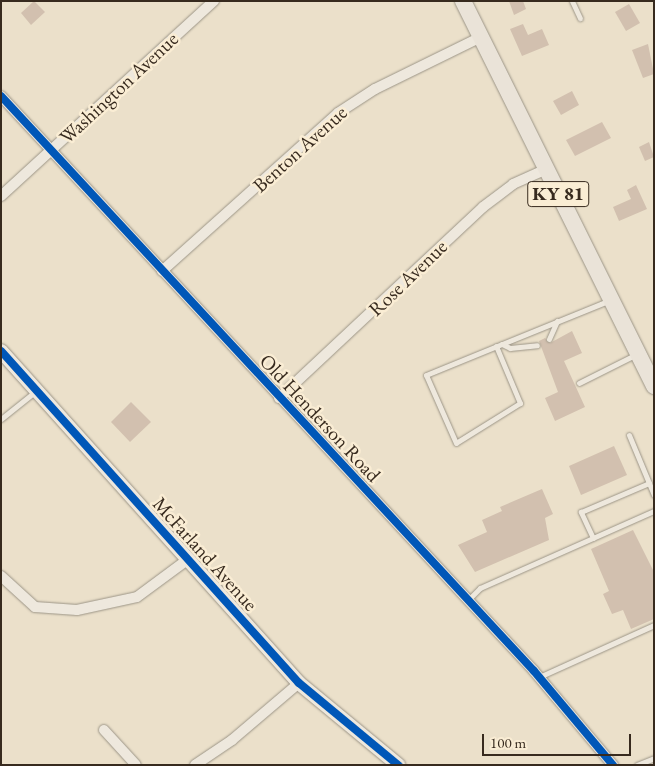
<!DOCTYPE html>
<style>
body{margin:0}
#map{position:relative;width:655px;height:766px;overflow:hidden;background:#ebe0ca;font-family:"EB Garamond",serif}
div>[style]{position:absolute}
.building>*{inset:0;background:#d2c0af}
.roads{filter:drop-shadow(0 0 1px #9c9587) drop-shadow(0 0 1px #9c9587)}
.service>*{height:5px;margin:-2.5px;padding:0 2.5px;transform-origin:2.5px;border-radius:2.5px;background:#eee8dd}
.minor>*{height:10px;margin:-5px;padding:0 5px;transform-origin:5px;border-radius:5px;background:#eee8dd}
.tertiary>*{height:14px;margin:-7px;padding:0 7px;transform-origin:7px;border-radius:7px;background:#eee8dd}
.primary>*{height:16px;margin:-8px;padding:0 8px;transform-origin:8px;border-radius:8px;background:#eae3d8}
.cycleway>*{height:8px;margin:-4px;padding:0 4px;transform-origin:4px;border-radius:4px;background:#0057b8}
span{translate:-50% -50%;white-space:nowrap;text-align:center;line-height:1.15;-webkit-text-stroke:5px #faedd4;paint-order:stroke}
.shield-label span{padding:1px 4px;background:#faedd4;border:1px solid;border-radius:4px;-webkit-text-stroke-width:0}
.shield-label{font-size:19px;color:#372a1e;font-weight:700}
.street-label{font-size:20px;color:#372a1e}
.frame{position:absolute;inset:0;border:2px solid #372a1e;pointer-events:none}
.scale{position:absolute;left:482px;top:734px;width:149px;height:22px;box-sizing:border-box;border:2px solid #372a1e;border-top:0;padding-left:6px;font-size:15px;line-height:18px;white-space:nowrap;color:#372a1e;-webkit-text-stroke:4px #faedd4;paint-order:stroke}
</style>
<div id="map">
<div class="building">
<i style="clip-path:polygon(34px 1px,45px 12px,31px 25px,21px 13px)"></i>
<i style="clip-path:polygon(509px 1px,523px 1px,526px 9px,514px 15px)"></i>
<i style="clip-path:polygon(629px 4px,640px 23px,626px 31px,615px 12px)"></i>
<i style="clip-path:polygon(523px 24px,528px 35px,542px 29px,549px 45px,522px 56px,510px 29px)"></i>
<i style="clip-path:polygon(648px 44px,654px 74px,643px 78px,632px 50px)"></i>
<i style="clip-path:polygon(572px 91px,579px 105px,561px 115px,553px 101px)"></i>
<i style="clip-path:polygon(602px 122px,611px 138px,575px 156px,566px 140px)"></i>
<i style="clip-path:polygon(649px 142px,654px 157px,645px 161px,639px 147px)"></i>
<i style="clip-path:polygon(636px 185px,647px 209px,619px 221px,613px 207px,631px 199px,627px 190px)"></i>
<i style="clip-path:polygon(572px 331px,582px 353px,564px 361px,585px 407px,555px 421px,545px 398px,558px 392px,539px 341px,545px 338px,550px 343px)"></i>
<i style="clip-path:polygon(131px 402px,151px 422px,130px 442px,111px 422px)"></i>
<i style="clip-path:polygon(614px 446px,627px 475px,581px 495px,569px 466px)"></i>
<i style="clip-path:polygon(542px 489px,553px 514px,545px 518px,549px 540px,475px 572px,458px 545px,487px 532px,482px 520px,502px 511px,500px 507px)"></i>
<i style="clip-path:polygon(633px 530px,654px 572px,654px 619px,631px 629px,623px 610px,612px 614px,603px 594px,609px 591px,591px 549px)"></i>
</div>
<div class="roads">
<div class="service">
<i style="left:572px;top:1px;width:19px;rotate:65deg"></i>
<i style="left:549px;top:339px;width:20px;rotate:-66deg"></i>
<i style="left:502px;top:344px;width:9px;rotate:27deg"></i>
<i style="left:510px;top:348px;width:27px;rotate:-6deg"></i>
<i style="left:496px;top:346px;width:62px;rotate:67.2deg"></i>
<i style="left:520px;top:403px;width:75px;rotate:148deg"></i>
<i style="left:456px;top:443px;width:74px;rotate:-113.8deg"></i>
<i style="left:426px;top:375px;width:82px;rotate:-22.2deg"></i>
<i style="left:502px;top:344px;width:114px;rotate:-22.1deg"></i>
<i style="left:579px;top:383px;width:63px;rotate:-26.6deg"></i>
<i style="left:1px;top:419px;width:45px;rotate:-38.7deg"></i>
<i style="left:629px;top:435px;width:65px;rotate:67.4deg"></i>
<i style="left:593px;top:538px;width:29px;rotate:-115deg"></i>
<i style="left:581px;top:512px;width:74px;rotate:-23.1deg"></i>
<i style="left:468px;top:600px;width:17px;rotate:-45deg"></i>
<i style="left:480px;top:588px;width:190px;rotate:-23.9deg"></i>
<i style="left:539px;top:677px;width:126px;rotate:-24.3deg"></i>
<i style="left:637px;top:765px;width:18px;rotate:-22deg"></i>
</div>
<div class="minor">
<i style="left:1px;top:96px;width:784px;rotate:47.17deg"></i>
<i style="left:534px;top:671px;width:123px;rotate:50deg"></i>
<i style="left:1px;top:196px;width:289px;rotate:-42.5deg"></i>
<i style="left:162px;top:271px;width:237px;rotate:-41.9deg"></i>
<i style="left:338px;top:113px;width:44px;rotate:-33deg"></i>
<i style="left:375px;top:89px;width:118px;rotate:-26.1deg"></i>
<i style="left:279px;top:398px;width:279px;rotate:-43.1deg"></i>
<i style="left:483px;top:207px;width:38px;rotate:-37deg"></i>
<i style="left:513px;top:184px;width:36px;rotate:-24deg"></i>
<i style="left:1px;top:576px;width:46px;rotate:42.4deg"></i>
<i style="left:35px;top:607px;width:42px;rotate:4.1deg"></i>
<i style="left:77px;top:610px;width:61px;rotate:-12.2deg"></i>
<i style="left:137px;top:597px;width:62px;rotate:-36.5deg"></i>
<i style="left:104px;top:730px;width:47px;rotate:47.6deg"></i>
<i style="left:195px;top:765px;width:45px;rotate:-34deg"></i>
<i style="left:232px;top:740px;width:88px;rotate:-40.4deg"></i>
</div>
<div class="tertiary">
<i style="left:1px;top:351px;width:446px;rotate:48.1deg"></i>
<i style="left:299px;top:683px;width:129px;rotate:39.6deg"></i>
</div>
<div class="primary">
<i style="left:463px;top:1px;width:430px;rotate:63.6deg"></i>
</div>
</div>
<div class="cycleway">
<i style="left:1px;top:96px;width:784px;rotate:47.17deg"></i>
<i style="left:534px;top:671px;width:123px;rotate:50deg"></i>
<i style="left:1px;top:351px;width:446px;rotate:48.1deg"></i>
<i style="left:299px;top:683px;width:129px;rotate:39.6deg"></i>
</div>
<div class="shield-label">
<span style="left:558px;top:194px">KY 81</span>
</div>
<div class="street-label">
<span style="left:119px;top:88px;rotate:-43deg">Washington Avenue</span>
<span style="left:300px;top:149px;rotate:-42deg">Benton Avenue</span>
<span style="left:408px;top:278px;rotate:-44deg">Rose Avenue</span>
<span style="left:320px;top:418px;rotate:47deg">Old Henderson Road</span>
<span style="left:205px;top:554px;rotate:48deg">McFarland Avenue</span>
</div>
<div class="frame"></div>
<div class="scale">100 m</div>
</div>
